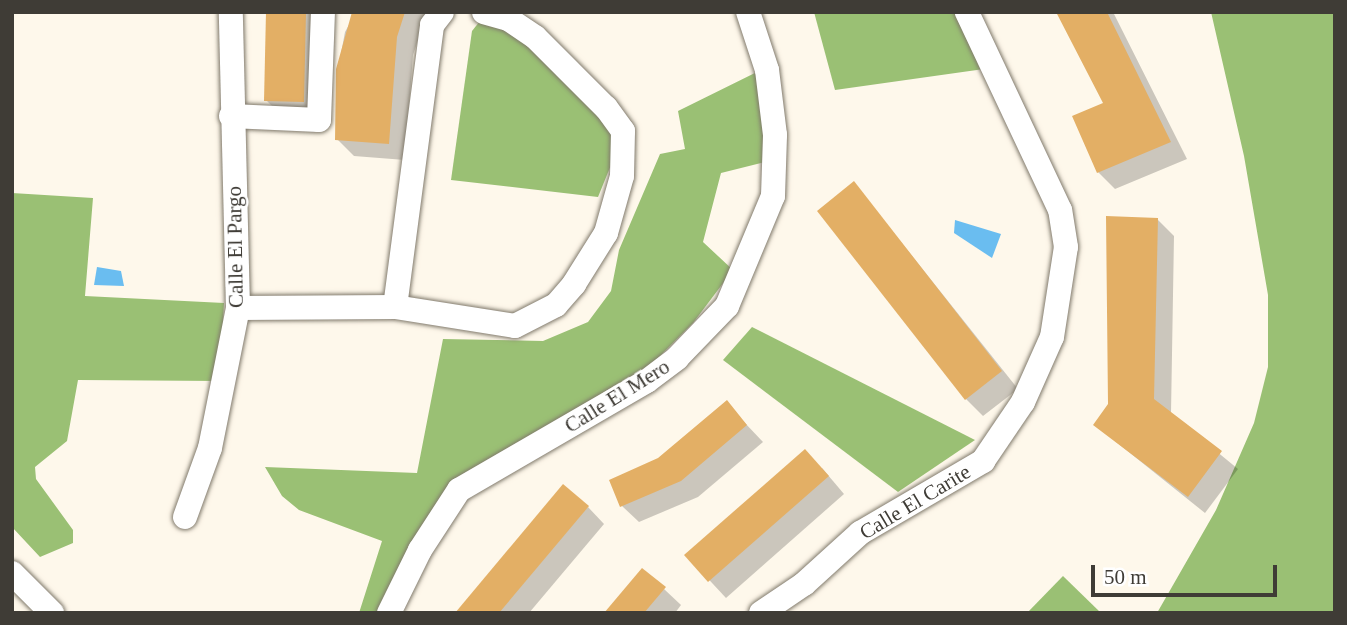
<!DOCTYPE html>
<style>
body{margin:0}
#map{position:relative;width:1347px;height:625px;overflow:hidden;background:#fef8eb;font-family:Georgia,serif}
div>[style]{position:absolute}
.forest>*{inset:0;background:#9ac074}
.water>*{inset:0;background:#6abdf0}
.shadow>*{inset:0;background:#0003}
.building>*{inset:0;background:#e3af65}
.roads{filter:drop-shadow(0 0 2px #817a6c) drop-shadow(0 0 2px #817a6c)}
.minor>*{height:24px;margin:-12px;padding:0 12px;transform-origin:12px;border-radius:12px;background:#fff}
span{translate:-50% -50%;white-space:nowrap;text-align:center;line-height:1.15;-webkit-text-stroke:5px #fff;paint-order:stroke}
.street-label{font-size:21px;color:#3f3c36}
.frame{position:absolute;inset:0;border:14px solid #3f3c36;pointer-events:none}
.scale{position:absolute;left:1091px;top:565px;width:186px;height:32px;box-sizing:border-box;border:4px solid #3f3c36;border-top:0;padding-left:9px;font-size:21px;line-height:24px;white-space:nowrap;color:#3f3c36;-webkit-text-stroke:5px #fff;paint-order:stroke}
</style>
<div id="map">
<div class="forest">
<i style="clip-path:polygon(814px 12px,964px 12px,991px 68px,835px 90px)"></i>
<i style="clip-path:polygon(1211px 12px,1335px 12px,1335px 613px,1157px 613px,1216px 510px,1254px 423px,1268px 367px,1268px 295px,1244px 156px)"></i>
<i style="clip-path:polygon(502px 20px,611px 121px,611px 165px,598px 197px,451px 180px,472px 31px,480px 21px)"></i>
<i style="clip-path:polygon(767px 67px,773px 160px,721px 173px,703px 242px,733px 270px,693px 323px,638px 378px,478px 471px,394px 613px,359px 613px,382px 541px,299px 510px,282px 496px,265px 467px,417px 473px,443px 339px,543px 341px,588px 322px,611px 291px,619px 250px,660px 154px,685px 149px,678px 111px)"></i>
<i style="clip-path:polygon(12px 193px,93px 198px,85px 296px,224px 303px,220px 381px,78px 380px,67px 441px,35px 467px,36px 479px,73px 530px,73px 543px,40px 557px,12px 527px)"></i>
<i style="clip-path:polygon(752px 327px,975px 440px,898px 492px,723px 360px)"></i>
<i style="clip-path:polygon(1063px 576px,1101px 613px,1027px 613px)"></i>
</div>
<div class="water">
<i style="clip-path:polygon(955px 220px,1001px 234px,992px 258px,954px 233px)"></i>
<i style="clip-path:polygon(97px 267px,121px 271px,124px 286px,94px 285px)"></i>
</div>
<div class="shadow">
<i style="clip-path:polygon(267px 12px,322px 12px,320px 118px,283px 117px,266px 100px)"></i>
<i style="clip-path:polygon(356px 12px,449px 12px,420px 34px,413px 55px,405px 160px,354px 156px,337px 139px,338px 69px,345px 32px)"></i>
<i style="clip-path:polygon(1058px 12px,1113px 12px,1187px 159px,1115px 189px,1098px 172px,1105px 104px)"></i>
<i style="clip-path:polygon(854px 183px,1018px 389px,983px 416px,966px 399px)"></i>
<i style="clip-path:polygon(1157px 219px,1174px 236px,1171px 414px,1238px 469px,1205px 513px,1095px 425px,1110px 404px)"></i>
<i style="clip-path:polygon(726px 403px,763px 442px,698px 497px,639px 522px,622px 506px,659px 460px)"></i>
<i style="clip-path:polygon(822px 468px,844px 494px,726px 598px,686px 555px)"></i>
<i style="clip-path:polygon(588px 507px,604px 524px,529px 613px,457px 613px)"></i>
<i style="clip-path:polygon(664px 589px,681px 605px,675px 613px,606px 613px)"></i>
</div>
<div class="building">
<i style="clip-path:polygon(266px 12px,306px 12px,304px 102px,264px 101px)"></i>
<i style="clip-path:polygon(352px 12px,405px 12px,397px 37px,389px 144px,335px 140px,336px 69px)"></i>
<i style="clip-path:polygon(1056px 12px,1107px 12px,1171px 142px,1097px 173px,1072px 116px,1103px 103px)"></i>
<i style="clip-path:polygon(854px 181px,1002px 371px,965px 400px,817px 211px)"></i>
<i style="clip-path:polygon(1106px 216px,1158px 218px,1154px 399px,1222px 451px,1188px 497px,1093px 425px,1108px 404px)"></i>
<i style="clip-path:polygon(727px 400px,747px 425px,681px 481px,620px 507px,609px 480px,658px 458px)"></i>
<i style="clip-path:polygon(805px 449px,829px 476px,708px 582px,684px 555px)"></i>
<i style="clip-path:polygon(563px 484px,589px 506px,499px 613px,455px 613px)"></i>
<i style="clip-path:polygon(642px 568px,666px 587px,644px 613px,604px 613px)"></i>
</div>
<div class="roads">
<div class="minor">
<i style="left:231px;top:116px;width:88px;rotate:2.6deg"></i>
<i style="left:319px;top:120px;width:108px;rotate:-87.9deg"></i>
<i style="left:395px;top:307px;width:284px;rotate:-82.5deg"></i>
<i style="left:432px;top:25px;width:16px;rotate:-52deg"></i>
<i style="left:238px;top:308px;width:157px;rotate:-0.4deg"></i>
<i style="left:395px;top:307px;width:121px;rotate:9deg"></i>
<i style="left:515px;top:326px;width:46px;rotate:-27.1deg"></i>
<i style="left:556px;top:305px;width:28px;rotate:-49deg"></i>
<i style="left:574px;top:284px;width:60px;rotate:-57.9deg"></i>
<i style="left:606px;top:233px;width:59px;rotate:-74.3deg"></i>
<i style="left:622px;top:176px;width:45px;rotate:-88.7deg"></i>
<i style="left:623px;top:131px;width:29px;rotate:-126deg"></i>
<i style="left:606px;top:108px;width:100px;rotate:-135deg"></i>
<i style="left:535px;top:37px;width:32px;rotate:-146deg"></i>
<i style="left:508px;top:19px;width:25px;rotate:-164deg"></i>
<i style="left:185px;top:517px;width:73px;rotate:-70.1deg"></i>
<i style="left:210px;top:448px;width:143px;rotate:-78.7deg"></i>
<i style="left:238px;top:308px;width:296px;rotate:-91.4deg"></i>
<i style="left:12px;top:573px;width:57px;rotate:45deg"></i>
<i style="left:389px;top:613px;width:70px;rotate:-63.8deg"></i>
<i style="left:420px;top:550px;width:72px;rotate:-57deg"></i>
<i style="left:459px;top:490px;width:217px;rotate:-30.1deg"></i>
<i style="left:647px;top:381px;width:38px;rotate:-37deg"></i>
<i style="left:677px;top:358px;width:72px;rotate:-46.1deg"></i>
<i style="left:727px;top:306px;width:119px;rotate:-67.3deg"></i>
<i style="left:773px;top:196px;width:61px;rotate:-88.1deg"></i>
<i style="left:775px;top:135px;width:65px;rotate:-97deg"></i>
<i style="left:767px;top:70px;width:61px;rotate:-108.1deg"></i>
<i style="left:761px;top:613px;width:52px;rotate:-34deg"></i>
<i style="left:804px;top:584px;width:76px;rotate:-42.3deg"></i>
<i style="left:860px;top:533px;width:143px;rotate:-30.3deg"></i>
<i style="left:983px;top:461px;width:71px;rotate:-55.9deg"></i>
<i style="left:1023px;top:402px;width:71px;rotate:-66deg"></i>
<i style="left:1052px;top:337px;width:91px;rotate:-81.2deg"></i>
<i style="left:1066px;top:247px;width:37px;rotate:-99deg"></i>
<i style="left:1060px;top:210px;width:219px;rotate:-115.2deg"></i>
</div>
</div>
<div class="street-label">
<span style="left:235px;top:247px;rotate:-91deg">Calle El Pargo</span>
<span style="left:617px;top:396px;rotate:-32deg">Calle El Mero</span>
<span style="left:915px;top:502px;rotate:-31deg">Calle El Carite</span>
</div>
<div class="frame"></div>
<div class="scale">50 m</div>
</div>
